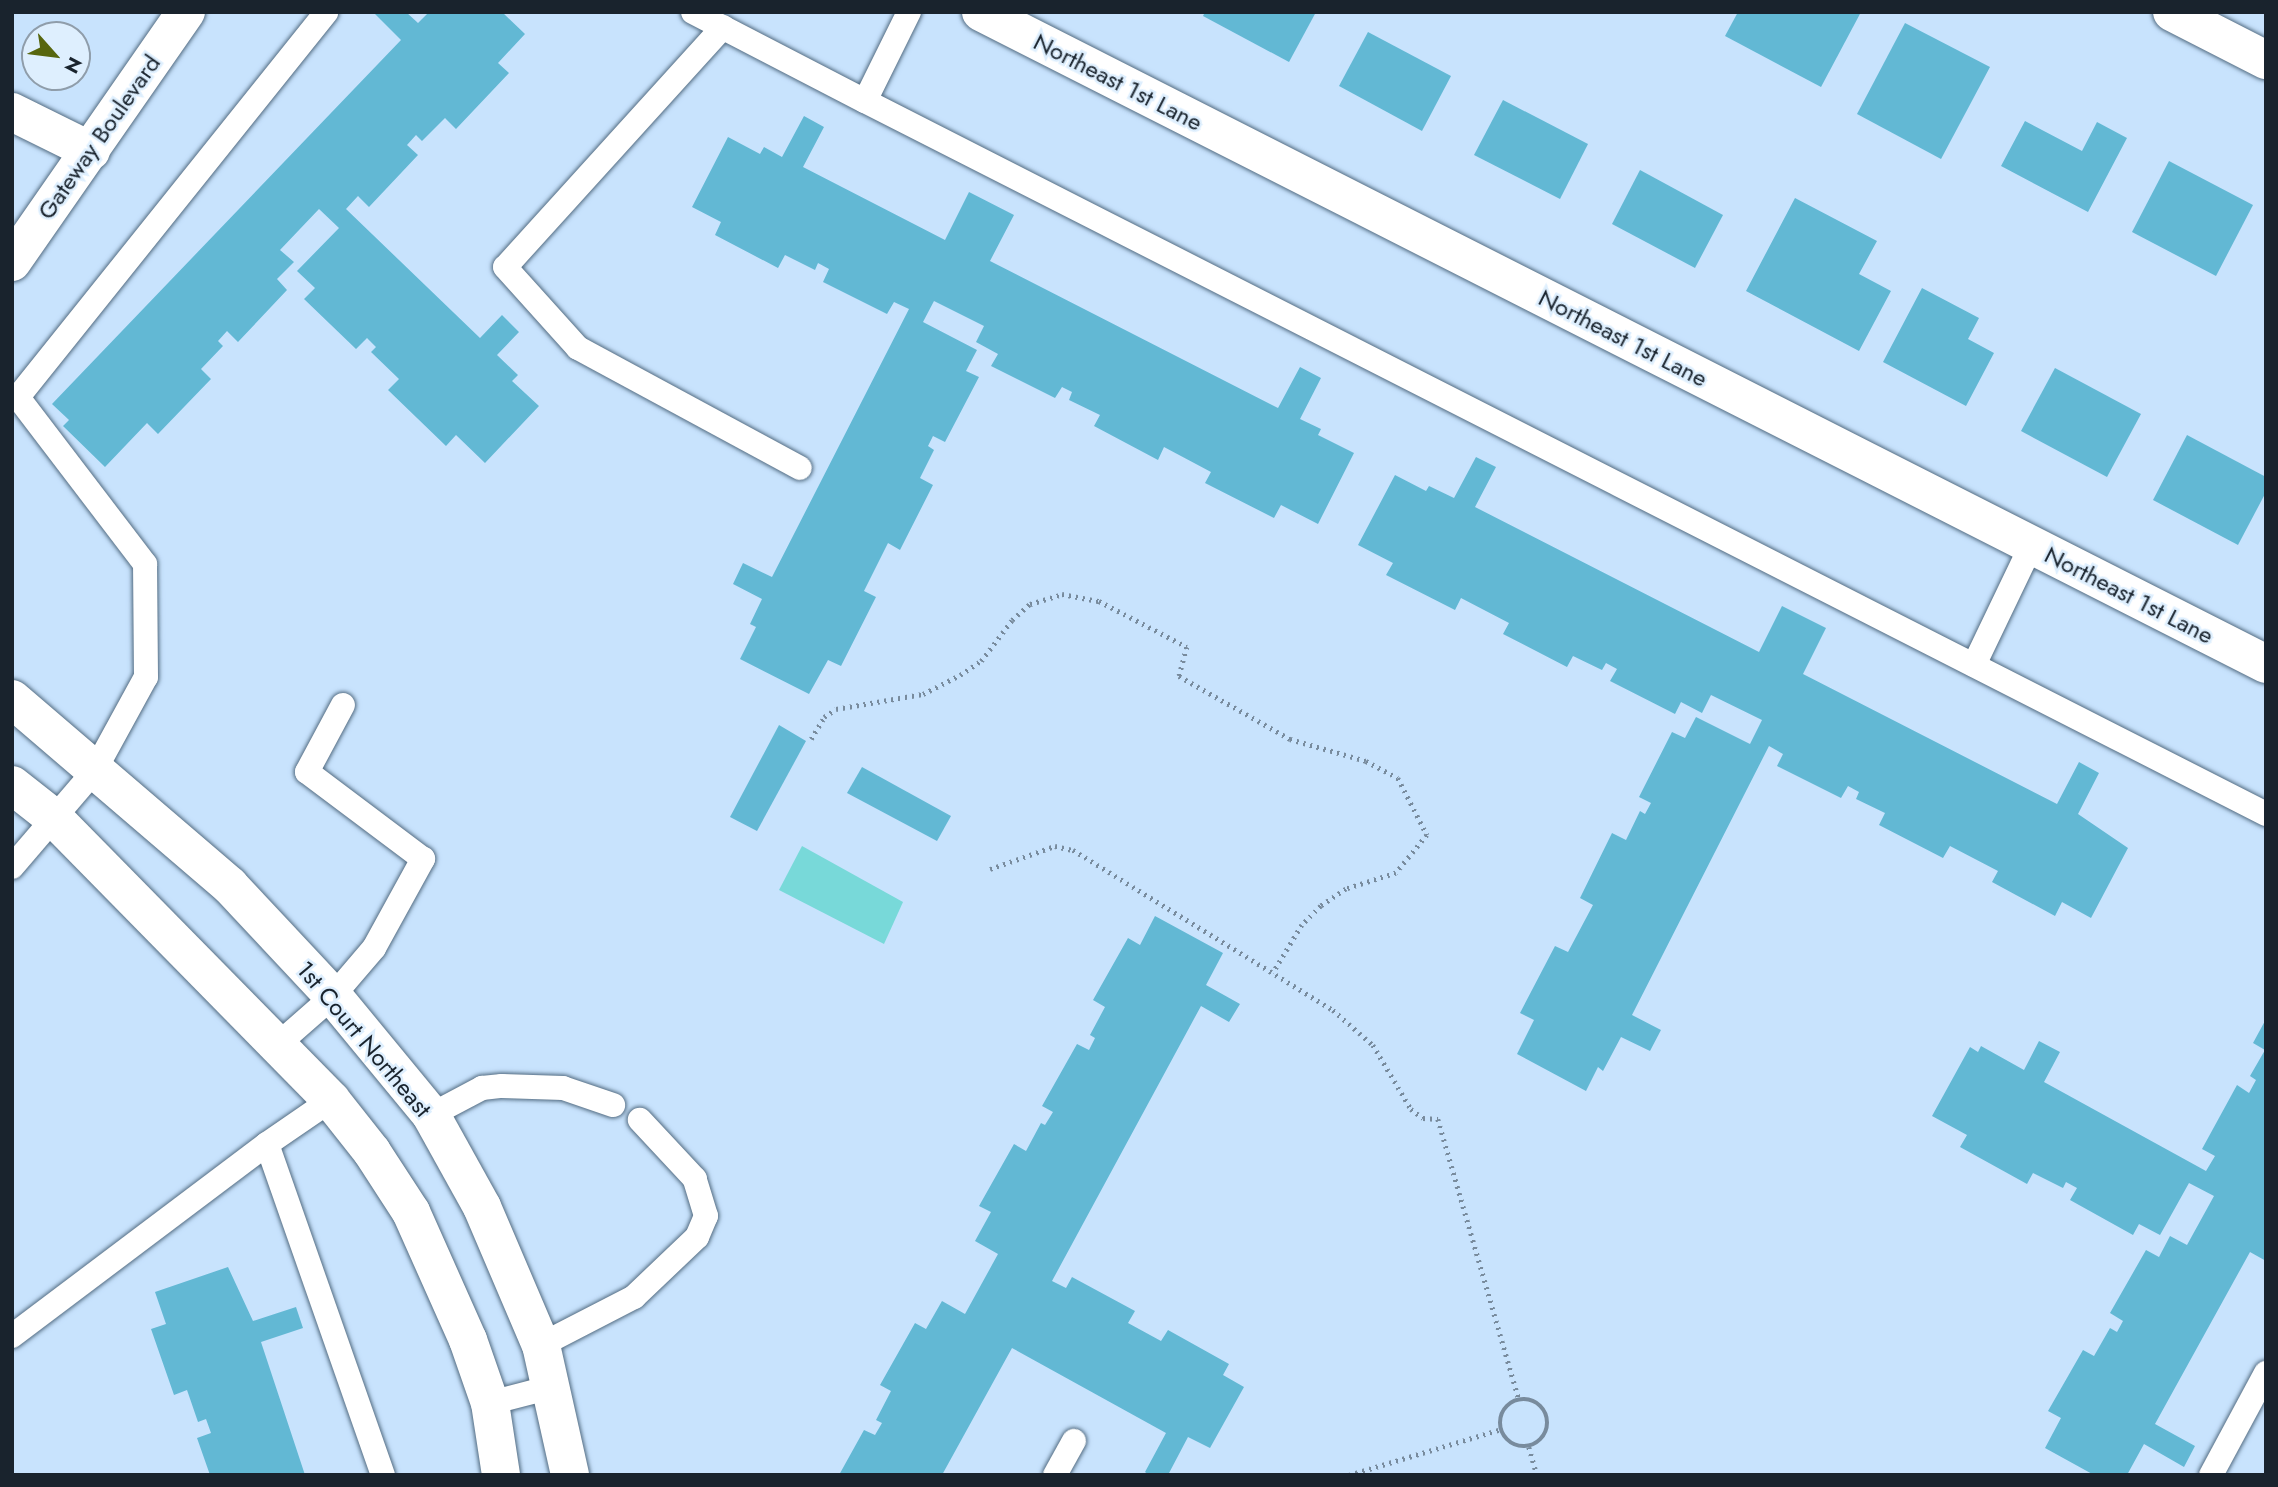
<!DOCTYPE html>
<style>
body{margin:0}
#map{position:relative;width:2278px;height:1487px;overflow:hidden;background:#c8e3fd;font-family:Jost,sans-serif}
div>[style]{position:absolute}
.water>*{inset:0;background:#78d9d9}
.building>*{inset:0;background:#62b8d4}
.path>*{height:4.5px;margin-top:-2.25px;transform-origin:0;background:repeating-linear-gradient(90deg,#788b9d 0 2px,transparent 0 7px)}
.path>.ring{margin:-2.25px;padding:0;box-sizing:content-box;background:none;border:4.5px solid #788b9d;border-radius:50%}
.roads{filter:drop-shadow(0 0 2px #536c82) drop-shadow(0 0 2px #536c82)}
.lane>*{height:24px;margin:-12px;padding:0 12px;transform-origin:12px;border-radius:12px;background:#fff}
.street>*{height:38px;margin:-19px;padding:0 19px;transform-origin:19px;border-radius:19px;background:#fff}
.secondary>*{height:38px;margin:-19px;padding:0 19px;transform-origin:19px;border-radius:19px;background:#fff}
span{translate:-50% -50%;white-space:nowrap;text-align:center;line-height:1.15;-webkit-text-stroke:5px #deeffe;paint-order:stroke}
.street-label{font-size:24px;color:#19232d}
.frame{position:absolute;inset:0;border:14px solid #19232d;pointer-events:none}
.north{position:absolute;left:21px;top:21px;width:70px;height:70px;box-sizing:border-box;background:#deeffe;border:2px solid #8f9daa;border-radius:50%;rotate:118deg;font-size:19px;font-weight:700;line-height:28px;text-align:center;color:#19232d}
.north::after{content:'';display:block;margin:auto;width:24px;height:32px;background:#57660e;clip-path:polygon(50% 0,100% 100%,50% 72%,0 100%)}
</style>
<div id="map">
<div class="water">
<i style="clip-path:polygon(802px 846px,903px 902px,884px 944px,779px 890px)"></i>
</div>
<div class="building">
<i style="clip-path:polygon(373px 12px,406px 12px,418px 23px,429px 12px,502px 12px,525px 34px,498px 63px,509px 73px,456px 129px,445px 118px,422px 141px,416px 135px,407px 145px,418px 155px,369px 207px,358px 196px,346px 209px,480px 338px,502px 315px,519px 332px,497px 355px,518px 375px,512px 381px,539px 406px,485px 463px,456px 435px,446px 446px,388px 390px,399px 379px,371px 352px,376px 347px,367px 338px,356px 349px,304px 299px,315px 288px,297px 271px,339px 228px,319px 209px,280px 250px,294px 262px,277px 279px,287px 290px,238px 342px,227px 331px,218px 341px,223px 346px,201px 369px,211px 379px,158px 434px,147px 423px,105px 467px,63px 426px,69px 420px,52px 404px,401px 40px)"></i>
<i style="clip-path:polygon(1205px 12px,1316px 12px,1289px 62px,1203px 16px)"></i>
<i style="clip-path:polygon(1738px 12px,1861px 12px,1821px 87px,1725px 36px)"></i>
<i style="clip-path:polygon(1905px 23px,1990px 67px,1941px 159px,1857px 114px)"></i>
<i style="clip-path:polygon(1368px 32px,1451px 76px,1422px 131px,1339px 86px)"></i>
<i style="clip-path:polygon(1503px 100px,1588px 144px,1560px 199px,1474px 155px)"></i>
<i style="clip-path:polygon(804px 116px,824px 127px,803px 167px,945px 240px,969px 192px,1014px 215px,990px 261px,1278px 408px,1300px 367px,1321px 378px,1300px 419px,1321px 429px,1318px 435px,1354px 453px,1318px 524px,1281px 505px,1274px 518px,1205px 483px,1211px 472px,1164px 447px,1158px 460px,1094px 426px,1100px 415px,1069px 400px,1072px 392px,1062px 387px,1055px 398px,991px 366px,998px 354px,976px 342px,984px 326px,934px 301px,923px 322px,977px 350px,966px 371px,979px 377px,945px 442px,933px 436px,928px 446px,934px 450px,920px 478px,933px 485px,900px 550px,888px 543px,864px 591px,876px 597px,841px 666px,828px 660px,809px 694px,740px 659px,756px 627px,750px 624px,762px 599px,733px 584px,743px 563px,772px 577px,909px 309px,894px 302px,887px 314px,823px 282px,829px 269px,818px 263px,815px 270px,785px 255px,778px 268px,715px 235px,721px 222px,692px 207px,728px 137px,760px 154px,764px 147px,782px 157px)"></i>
<i style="clip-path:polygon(2025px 121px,2082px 151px,2097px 122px,2127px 138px,2088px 212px,2001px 166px)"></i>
<i style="clip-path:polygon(2169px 161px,2253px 205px,2216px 276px,2132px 232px)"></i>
<i style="clip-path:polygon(1640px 170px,1723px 215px,1695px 268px,1612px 224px)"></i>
<i style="clip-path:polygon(1795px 198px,1877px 241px,1859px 274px,1891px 291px,1859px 351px,1746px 291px)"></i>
<i style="clip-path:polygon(1922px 288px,1979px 318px,1968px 339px,1994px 353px,1966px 406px,1883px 362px)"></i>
<i style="clip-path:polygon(2055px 368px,2141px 414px,2107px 477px,2021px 431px)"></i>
<i style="clip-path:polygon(2187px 435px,2266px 477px,2266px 492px,2238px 545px,2153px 500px)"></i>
<i style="clip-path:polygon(1476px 457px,1496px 467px,1475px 507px,1759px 652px,1782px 606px,1826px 628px,1803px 674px,2057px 804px,2079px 762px,2099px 773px,2078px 814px,2128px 848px,2091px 918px,2062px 902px,2055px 916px,1992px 882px,1998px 871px,1950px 846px,1943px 858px,1879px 825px,1885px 813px,1856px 799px,1859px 792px,1848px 786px,1841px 798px,1777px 766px,1783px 754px,1769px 746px,1632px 1015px,1661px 1030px,1650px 1051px,1621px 1037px,1603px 1071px,1598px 1067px,1586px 1091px,1517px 1054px,1534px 1020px,1520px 1013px,1555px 946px,1568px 952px,1593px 905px,1580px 898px,1612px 833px,1626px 840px,1640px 811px,1645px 814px,1651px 803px,1639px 797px,1672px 732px,1685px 738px,1696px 717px,1750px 744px,1762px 720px,1711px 695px,1702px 713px,1681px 702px,1675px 714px,1610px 681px,1617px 669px,1606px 663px,1602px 670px,1573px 656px,1567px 667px,1503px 634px,1509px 623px,1461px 598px,1455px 610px,1386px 575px,1393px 563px,1358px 545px,1395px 475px,1426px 491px,1429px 486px,1454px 498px)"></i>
<i style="clip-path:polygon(779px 725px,806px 741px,757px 831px,730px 817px)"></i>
<i style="clip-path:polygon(862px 767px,951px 816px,937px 841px,847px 793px)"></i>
<i style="clip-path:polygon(1155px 916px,1223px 953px,1206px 985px,1240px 1004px,1229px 1022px,1201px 1006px,1052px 1281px,1066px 1288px,1072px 1277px,1135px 1311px,1128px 1323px,1161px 1341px,1168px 1330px,1229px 1364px,1223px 1375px,1244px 1387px,1210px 1448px,1188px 1437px,1168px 1475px,1149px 1475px,1145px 1472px,1166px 1433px,1012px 1348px,942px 1475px,839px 1475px,864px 1430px,875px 1435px,882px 1423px,876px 1420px,891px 1391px,880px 1385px,915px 1323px,926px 1329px,942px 1301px,965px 1314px,998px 1254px,975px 1241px,991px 1212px,979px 1206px,1014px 1144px,1026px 1151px,1041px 1123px,1045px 1125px,1053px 1112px,1042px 1106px,1077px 1044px,1089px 1050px,1095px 1038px,1090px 1035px,1105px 1007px,1093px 1000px,1128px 938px,1140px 945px)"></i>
<i style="clip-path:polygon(2266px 1019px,2266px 1261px,2250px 1252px,2155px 1424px,2195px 1446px,2184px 1467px,2144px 1444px,2127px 1475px,2094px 1475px,2045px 1448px,2061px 1418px,2048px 1411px,2083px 1350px,2094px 1356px,2110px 1328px,2117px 1332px,2123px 1321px,2110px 1313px,2146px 1250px,2159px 1257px,2170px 1236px,2187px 1245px,2214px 1196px,2189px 1183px,2160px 1235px,2139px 1224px,2133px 1235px,2070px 1200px,2077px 1188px,2066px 1182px,2063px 1188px,2033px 1173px,2027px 1184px,1960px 1147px,1967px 1135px,1932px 1116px,1970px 1047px,1978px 1052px,1981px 1046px,2024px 1070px,2039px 1041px,2060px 1052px,2044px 1082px,2206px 1171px,2215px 1156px,2202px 1149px,2237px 1085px,2249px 1093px,2256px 1080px,2250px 1076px,2265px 1050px,2253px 1043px)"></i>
<i style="clip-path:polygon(228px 1267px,253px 1321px,296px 1307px,303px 1328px,261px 1342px,305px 1475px,210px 1475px,197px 1438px,211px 1433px,206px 1419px,198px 1422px,187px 1390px,174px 1395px,151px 1329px,166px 1324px,155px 1292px)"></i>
</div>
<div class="path">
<i style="left:811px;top:739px;width:26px;rotate:-59deg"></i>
<i style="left:824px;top:717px;width:14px;rotate:-34deg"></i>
<i style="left:836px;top:709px;width:88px;rotate:-9.8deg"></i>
<i style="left:923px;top:694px;width:42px;rotate:-27.2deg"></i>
<i style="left:960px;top:675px;width:25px;rotate:-34deg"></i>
<i style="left:981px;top:661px;width:51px;rotate:-52.9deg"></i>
<i style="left:1012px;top:620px;width:24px;rotate:-42deg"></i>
<i style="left:1030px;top:604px;width:34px;rotate:-17deg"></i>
<i style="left:1062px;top:594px;width:38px;rotate:11deg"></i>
<i style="left:1099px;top:601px;width:99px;rotate:27.6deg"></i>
<i style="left:1187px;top:647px;width:30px;rotate:105deg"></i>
<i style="left:1179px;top:676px;width:128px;rotate:29.6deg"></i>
<i style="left:1290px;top:739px;width:79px;rotate:16.1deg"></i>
<i style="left:1366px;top:761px;width:36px;rotate:28deg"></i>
<i style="left:1398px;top:778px;width:64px;rotate:63deg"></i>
<i style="left:1427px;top:835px;width:49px;rotate:129.2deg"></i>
<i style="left:1396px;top:873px;width:52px;rotate:162.3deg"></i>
<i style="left:1346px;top:889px;width:30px;rotate:146deg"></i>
<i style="left:1321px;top:906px;width:27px;rotate:135deg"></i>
<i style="left:1302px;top:925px;width:56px;rotate:121.1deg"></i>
<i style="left:990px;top:869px;width:69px;rotate:-19.5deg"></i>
<i style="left:1055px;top:846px;width:18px;rotate:13deg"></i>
<i style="left:1073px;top:850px;width:305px;rotate:31.6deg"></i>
<i style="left:1333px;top:1010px;width:53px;rotate:41.2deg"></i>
<i style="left:1373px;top:1045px;width:74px;rotate:59.3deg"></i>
<i style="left:1411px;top:1109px;width:15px;rotate:37deg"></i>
<i style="left:1423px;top:1118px;width:15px;rotate:4deg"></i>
<i style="left:1438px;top:1119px;width:291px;rotate:73.9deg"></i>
<i class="ring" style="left:1500px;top:1399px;width:43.5px;height:43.5px"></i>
<i style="left:1529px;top:1447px;width:29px;rotate:74deg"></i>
<i style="left:1349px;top:1475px;width:159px;rotate:-16.8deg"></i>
</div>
<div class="roads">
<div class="lane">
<i style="left:693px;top:12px;width:194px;rotate:27.4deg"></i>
<i style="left:909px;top:12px;width:99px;rotate:116.3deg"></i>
<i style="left:865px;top:101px;width:1572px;rotate:26.97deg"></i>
<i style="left:723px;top:27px;width:324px;rotate:132.2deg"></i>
<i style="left:505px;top:267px;width:109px;rotate:48deg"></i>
<i style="left:578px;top:348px;width:252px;rotate:28.4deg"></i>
<i style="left:1974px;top:665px;width:132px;rotate:-64.4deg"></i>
<i style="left:12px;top:867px;width:128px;rotate:-49.4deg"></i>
<i style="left:95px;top:770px;width:106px;rotate:-61.3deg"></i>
<i style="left:146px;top:677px;width:113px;rotate:-90.5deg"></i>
<i style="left:145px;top:564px;width:210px;rotate:-127.3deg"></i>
<i style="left:18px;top:397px;width:493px;rotate:-51.3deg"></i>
<i style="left:275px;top:1047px;width:77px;rotate:-41.3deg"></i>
<i style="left:333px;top:996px;width:63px;rotate:-49.5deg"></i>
<i style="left:374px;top:948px;width:102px;rotate:-61.2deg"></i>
<i style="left:423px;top:859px;width:145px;rotate:-143.1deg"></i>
<i style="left:307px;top:772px;width:76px;rotate:-61.8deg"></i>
<i style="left:331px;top:1100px;width:78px;rotate:145.5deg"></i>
<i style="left:267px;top:1144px;width:351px;rotate:70.7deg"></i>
<i style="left:431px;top:1115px;width:58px;rotate:-27.9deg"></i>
<i style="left:482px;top:1088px;width:20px;rotate:-6deg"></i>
<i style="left:502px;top:1086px;width:61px;rotate:1.9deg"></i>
<i style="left:563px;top:1088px;width:53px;rotate:18.8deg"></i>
<i style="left:12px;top:1336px;width:319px;rotate:-37deg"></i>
<i style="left:541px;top:1345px;width:105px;rotate:-27.3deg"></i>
<i style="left:634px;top:1297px;width:87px;rotate:-43.6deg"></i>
<i style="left:697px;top:1237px;width:23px;rotate:-67deg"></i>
<i style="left:706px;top:1216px;width:39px;rotate:-107deg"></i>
<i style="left:695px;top:1179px;width:81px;rotate:-133deg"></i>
<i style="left:490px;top:1403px;width:64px;rotate:-14.5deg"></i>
<i style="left:1055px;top:1475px;width:39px;rotate:-61deg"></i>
<i style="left:2211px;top:1475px;width:116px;rotate:-61.7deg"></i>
</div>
<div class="street">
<i style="left:981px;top:12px;width:1441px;rotate:26.9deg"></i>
<i style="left:12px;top:112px;width:88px;rotate:26.3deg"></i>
<i style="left:12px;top:699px;width:287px;rotate:40.6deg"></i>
<i style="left:230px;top:886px;width:151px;rotate:46.9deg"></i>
<i style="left:333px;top:996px;width:154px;rotate:50.5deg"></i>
<i style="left:431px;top:1115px;width:105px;rotate:61deg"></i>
<i style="left:482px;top:1207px;width:150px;rotate:66.9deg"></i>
<i style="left:541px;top:1345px;width:133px;rotate:77.4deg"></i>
<i style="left:12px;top:785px;width:53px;rotate:38.2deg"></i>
<i style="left:54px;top:818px;width:395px;rotate:45.5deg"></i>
<i style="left:331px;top:1100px;width:66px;rotate:51.7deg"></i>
<i style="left:372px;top:1152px;width:72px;rotate:57deg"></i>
<i style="left:411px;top:1212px;width:140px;rotate:66deg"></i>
<i style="left:468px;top:1340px;width:67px;rotate:70.8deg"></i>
<i style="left:490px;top:1403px;width:73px;rotate:81.3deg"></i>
</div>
<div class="secondary">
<i style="left:2172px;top:12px;width:106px;rotate:27.1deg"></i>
<i style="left:12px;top:262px;width:305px;rotate:-55.2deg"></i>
</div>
</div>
<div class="street-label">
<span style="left:1118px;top:82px;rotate:27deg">Northeast 1st Lane</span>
<span style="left:99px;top:137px;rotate:-55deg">Gateway Boulevard</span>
<span style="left:1623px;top:338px;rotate:27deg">Northeast 1st Lane</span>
<span style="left:2129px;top:595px;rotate:27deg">Northeast 1st Lane</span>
<span style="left:364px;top:1039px;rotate:50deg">1st Court Northeast</span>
</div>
<div class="frame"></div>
<div class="north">N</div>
</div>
